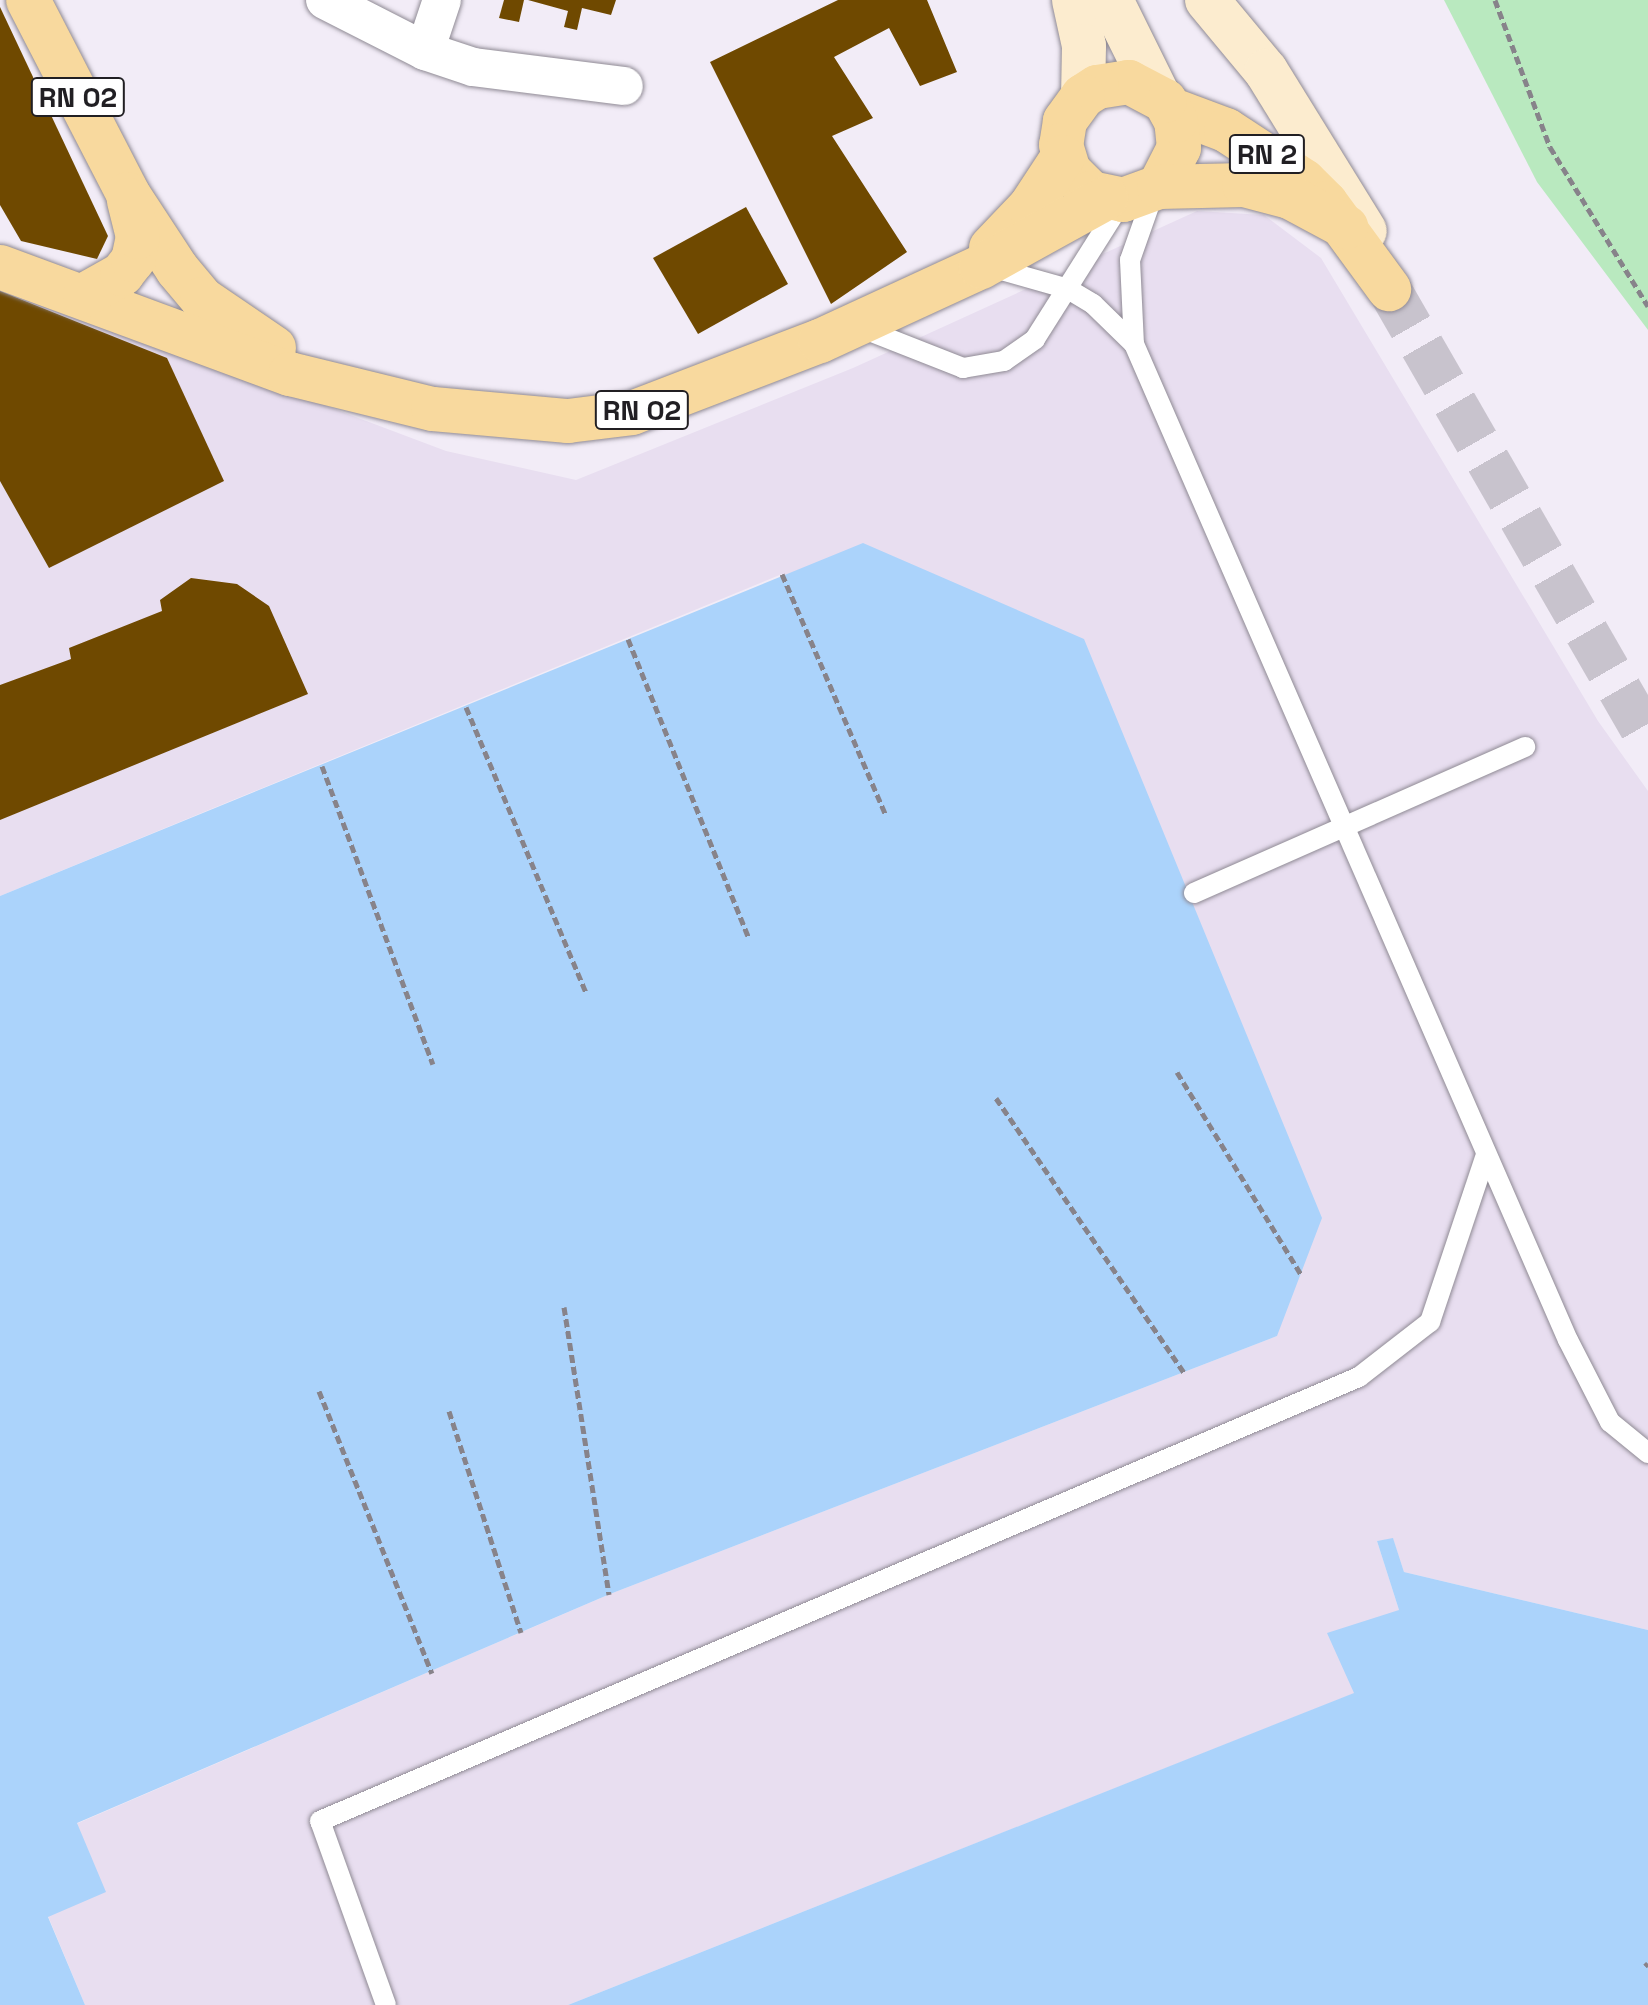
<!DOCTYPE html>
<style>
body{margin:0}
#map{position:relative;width:1648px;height:2005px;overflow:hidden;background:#f2ecf7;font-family:"Space Grotesk",sans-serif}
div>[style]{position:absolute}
.built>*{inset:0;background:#e8def0}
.green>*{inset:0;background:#b9e9bf}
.water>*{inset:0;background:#abd3fb}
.building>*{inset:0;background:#6f4900}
.primary-tunnel>*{height:44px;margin-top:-22px;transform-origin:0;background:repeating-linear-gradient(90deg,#c8c3cd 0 44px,transparent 0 66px)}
.path>*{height:5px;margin-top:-2.5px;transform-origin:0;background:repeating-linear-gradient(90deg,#87838a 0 8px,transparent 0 12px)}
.roads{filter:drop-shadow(0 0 2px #8f8a94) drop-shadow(0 0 2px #8f8a94)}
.lane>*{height:20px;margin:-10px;padding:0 10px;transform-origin:10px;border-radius:10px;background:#fff}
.street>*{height:38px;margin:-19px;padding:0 19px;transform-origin:19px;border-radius:19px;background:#fff}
.secondary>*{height:44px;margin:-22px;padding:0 22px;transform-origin:22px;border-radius:22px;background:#fceccf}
.primary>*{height:44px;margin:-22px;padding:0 22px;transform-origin:22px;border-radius:22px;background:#f8d99e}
span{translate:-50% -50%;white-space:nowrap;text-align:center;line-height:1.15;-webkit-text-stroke:8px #fff;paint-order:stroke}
.shield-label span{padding:2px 6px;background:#fff;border:2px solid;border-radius:6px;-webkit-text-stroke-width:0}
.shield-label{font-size:28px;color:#211f23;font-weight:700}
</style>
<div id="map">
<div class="built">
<i style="clip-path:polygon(1197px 211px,1264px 215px,1321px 258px,1598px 721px,1648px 791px,1648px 1630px,1404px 1572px,1393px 1539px,1377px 1541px,1399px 1610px,1355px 1693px,568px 2005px,85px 2005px,48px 1916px,76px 1824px,610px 1594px,1277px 1336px,782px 574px,0 896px,0 283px,446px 451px,576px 480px,853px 368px)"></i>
</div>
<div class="green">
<i style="clip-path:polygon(1444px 0,1648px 0,1648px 330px,1537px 182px)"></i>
</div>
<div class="water">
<i style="clip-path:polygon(863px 543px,1084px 639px,1322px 1218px,1277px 1336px,610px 1594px,77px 1823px,106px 1892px,48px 1917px,85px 2005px,0 2005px,0 896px)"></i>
<i style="clip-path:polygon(1393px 1538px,1404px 1572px,1648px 1630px,1648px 2005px,568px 2005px,1354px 1693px,1327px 1633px,1399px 1610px,1377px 1541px)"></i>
</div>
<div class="building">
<i style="clip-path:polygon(504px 0,524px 0,519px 22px,499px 18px)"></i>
<i style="clip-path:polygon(528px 0,616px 0,611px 15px,582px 8px,577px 30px,564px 27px,568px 11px)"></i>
<i style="clip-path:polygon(838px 0,927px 0,957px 72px,920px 86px,889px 28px,834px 57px,873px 118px,832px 136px,907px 252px,831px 304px,710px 62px)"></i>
<i style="clip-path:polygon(0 7px,108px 236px,97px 259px,21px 241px,0 205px)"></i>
<i style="clip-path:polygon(746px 207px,788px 284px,698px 334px,653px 258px)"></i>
<i style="clip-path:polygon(0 291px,167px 358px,224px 481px,49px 568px,0 481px)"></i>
<i style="clip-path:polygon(191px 578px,237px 584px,269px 606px,308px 694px,0 820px,0 685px,71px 659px,69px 648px,162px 611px,160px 600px)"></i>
</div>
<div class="primary-tunnel">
<i style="left:1389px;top:289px;width:519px;rotate:60.08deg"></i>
</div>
<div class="path">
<i style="left:1495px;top:0;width:157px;rotate:69.5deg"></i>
<i style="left:1550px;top:147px;width:187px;rotate:58.4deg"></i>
<i style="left:782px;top:574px;width:262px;rotate:66.7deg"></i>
<i style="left:628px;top:639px;width:323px;rotate:68deg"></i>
<i style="left:466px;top:707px;width:309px;rotate:67.2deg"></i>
<i style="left:322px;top:766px;width:318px;rotate:69.6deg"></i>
<i style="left:1177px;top:1072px;width:237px;rotate:58.5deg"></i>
<i style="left:996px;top:1098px;width:333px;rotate:55.6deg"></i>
<i style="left:564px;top:1307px;width:291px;rotate:81.1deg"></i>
<i style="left:319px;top:1391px;width:304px;rotate:68.2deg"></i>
<i style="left:449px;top:1411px;width:233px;rotate:72deg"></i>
<i style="left:1645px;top:1966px;width:4px;rotate:-45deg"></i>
</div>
<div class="roads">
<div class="lane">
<i style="left:1154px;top:192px;width:72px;rotate:109.4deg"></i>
<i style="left:1130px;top:260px;width:84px;rotate:87.3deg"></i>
<i style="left:1134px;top:344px;width:1086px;rotate:66.46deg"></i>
<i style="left:1568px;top:1340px;width:92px;rotate:62.9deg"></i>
<i style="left:1610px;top:1422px;width:49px;rotate:39.2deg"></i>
<i style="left:994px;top:268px;width:77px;rotate:15.8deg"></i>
<i style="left:1068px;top:289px;width:29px;rotate:31deg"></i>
<i style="left:1093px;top:304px;width:57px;rotate:44.3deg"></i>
<i style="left:859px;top:327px;width:112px;rotate:21.5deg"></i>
<i style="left:963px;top:368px;width:42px;rotate:-9.7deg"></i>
<i style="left:1004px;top:361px;width:38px;rotate:-35deg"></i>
<i style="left:1035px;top:339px;width:165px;rotate:-57.7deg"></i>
<i style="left:1194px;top:893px;width:362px;rotate:-23.8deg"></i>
<i style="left:386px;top:2005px;width:195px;rotate:-109.7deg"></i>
<i style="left:320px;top:1821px;width:1130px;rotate:-23.14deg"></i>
<i style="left:1359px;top:1377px;width:90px;rotate:-37.8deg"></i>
<i style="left:1430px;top:1322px;width:173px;rotate:-71.5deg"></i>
</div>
<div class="street">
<i style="left:325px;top:0;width:112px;rotate:27deg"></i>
<i style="left:425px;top:51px;width:51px;rotate:18.4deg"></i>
<i style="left:473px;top:67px;width:152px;rotate:7.2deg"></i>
<i style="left:425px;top:51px;width:54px;rotate:-71.6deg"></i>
</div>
<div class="secondary">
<i style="left:1074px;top:0;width:47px;rotate:77.7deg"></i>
<i style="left:1084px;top:46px;width:50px;rotate:91.1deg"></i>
<i style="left:1111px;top:0;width:106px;rotate:63.7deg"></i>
<i style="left:1207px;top:0;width:92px;rotate:50.3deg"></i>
<i style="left:1266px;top:71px;width:188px;rotate:58.3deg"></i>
</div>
<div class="primary">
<i style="left:28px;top:0;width:218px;rotate:62.7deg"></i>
<i style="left:128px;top:194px;width:90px;rotate:56.8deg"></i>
<i style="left:177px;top:269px;width:39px;rotate:50deg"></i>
<i style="left:202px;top:299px;width:87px;rotate:34.2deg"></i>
<i style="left:1170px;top:109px;width:60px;rotate:20.6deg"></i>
<i style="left:1226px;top:130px;width:93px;rotate:33.2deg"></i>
<i style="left:1304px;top:181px;width:31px;rotate:45deg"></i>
<i style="left:1326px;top:203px;width:107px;rotate:53.8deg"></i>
<i style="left:1159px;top:187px;width:44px;rotate:-62.9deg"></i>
<i style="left:1179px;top:148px;width:27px;rotate:-96deg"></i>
<i style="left:1176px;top:121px;width:23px;rotate:-119deg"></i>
<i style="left:1165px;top:101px;width:41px;rotate:-152.2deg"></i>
<i style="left:1129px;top:82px;width:32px;rotate:171deg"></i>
<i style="left:1097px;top:87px;width:17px;rotate:147deg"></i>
<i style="left:1083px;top:96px;width:31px;rotate:126deg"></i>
<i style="left:1065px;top:121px;width:24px;rotate:99deg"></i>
<i style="left:1061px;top:145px;width:27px;rotate:73deg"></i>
<i style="left:1069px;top:171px;width:31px;rotate:45deg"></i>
<i style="left:1091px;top:193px;width:33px;rotate:12deg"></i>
<i style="left:1123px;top:200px;width:38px;rotate:-20deg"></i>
<i style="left:1159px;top:187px;width:85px;rotate:-1.3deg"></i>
<i style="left:1244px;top:185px;width:48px;rotate:14.6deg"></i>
<i style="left:1290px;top:197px;width:64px;rotate:28.2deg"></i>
<i style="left:991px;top:248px;width:57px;rotate:-46.4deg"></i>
<i style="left:1030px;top:207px;width:60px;rotate:-56.6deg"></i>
<i style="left:0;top:267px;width:309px;rotate:20.3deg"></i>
<i style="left:290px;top:374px;width:147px;rotate:13.8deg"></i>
<i style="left:433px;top:409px;width:136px;rotate:5.1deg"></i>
<i style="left:568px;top:421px;width:64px;rotate:-7.1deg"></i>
<i style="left:632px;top:413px;width:201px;rotate:-21deg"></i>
<i style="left:820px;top:341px;width:177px;rotate:-24.7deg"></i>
<i style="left:981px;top:267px;width:143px;rotate:-28.9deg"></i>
<i style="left:85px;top:295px;width:43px;rotate:-29.6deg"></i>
<i style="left:122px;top:274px;width:18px;rotate:-52deg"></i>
<i style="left:133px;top:260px;width:24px;rotate:-78deg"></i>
<i style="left:138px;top:237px;width:38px;rotate:-104deg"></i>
</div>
</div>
<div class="shield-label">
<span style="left:78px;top:97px">RN 02</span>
<span style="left:1267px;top:154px">RN 2</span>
<span style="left:642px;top:410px">RN 02</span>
</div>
</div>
